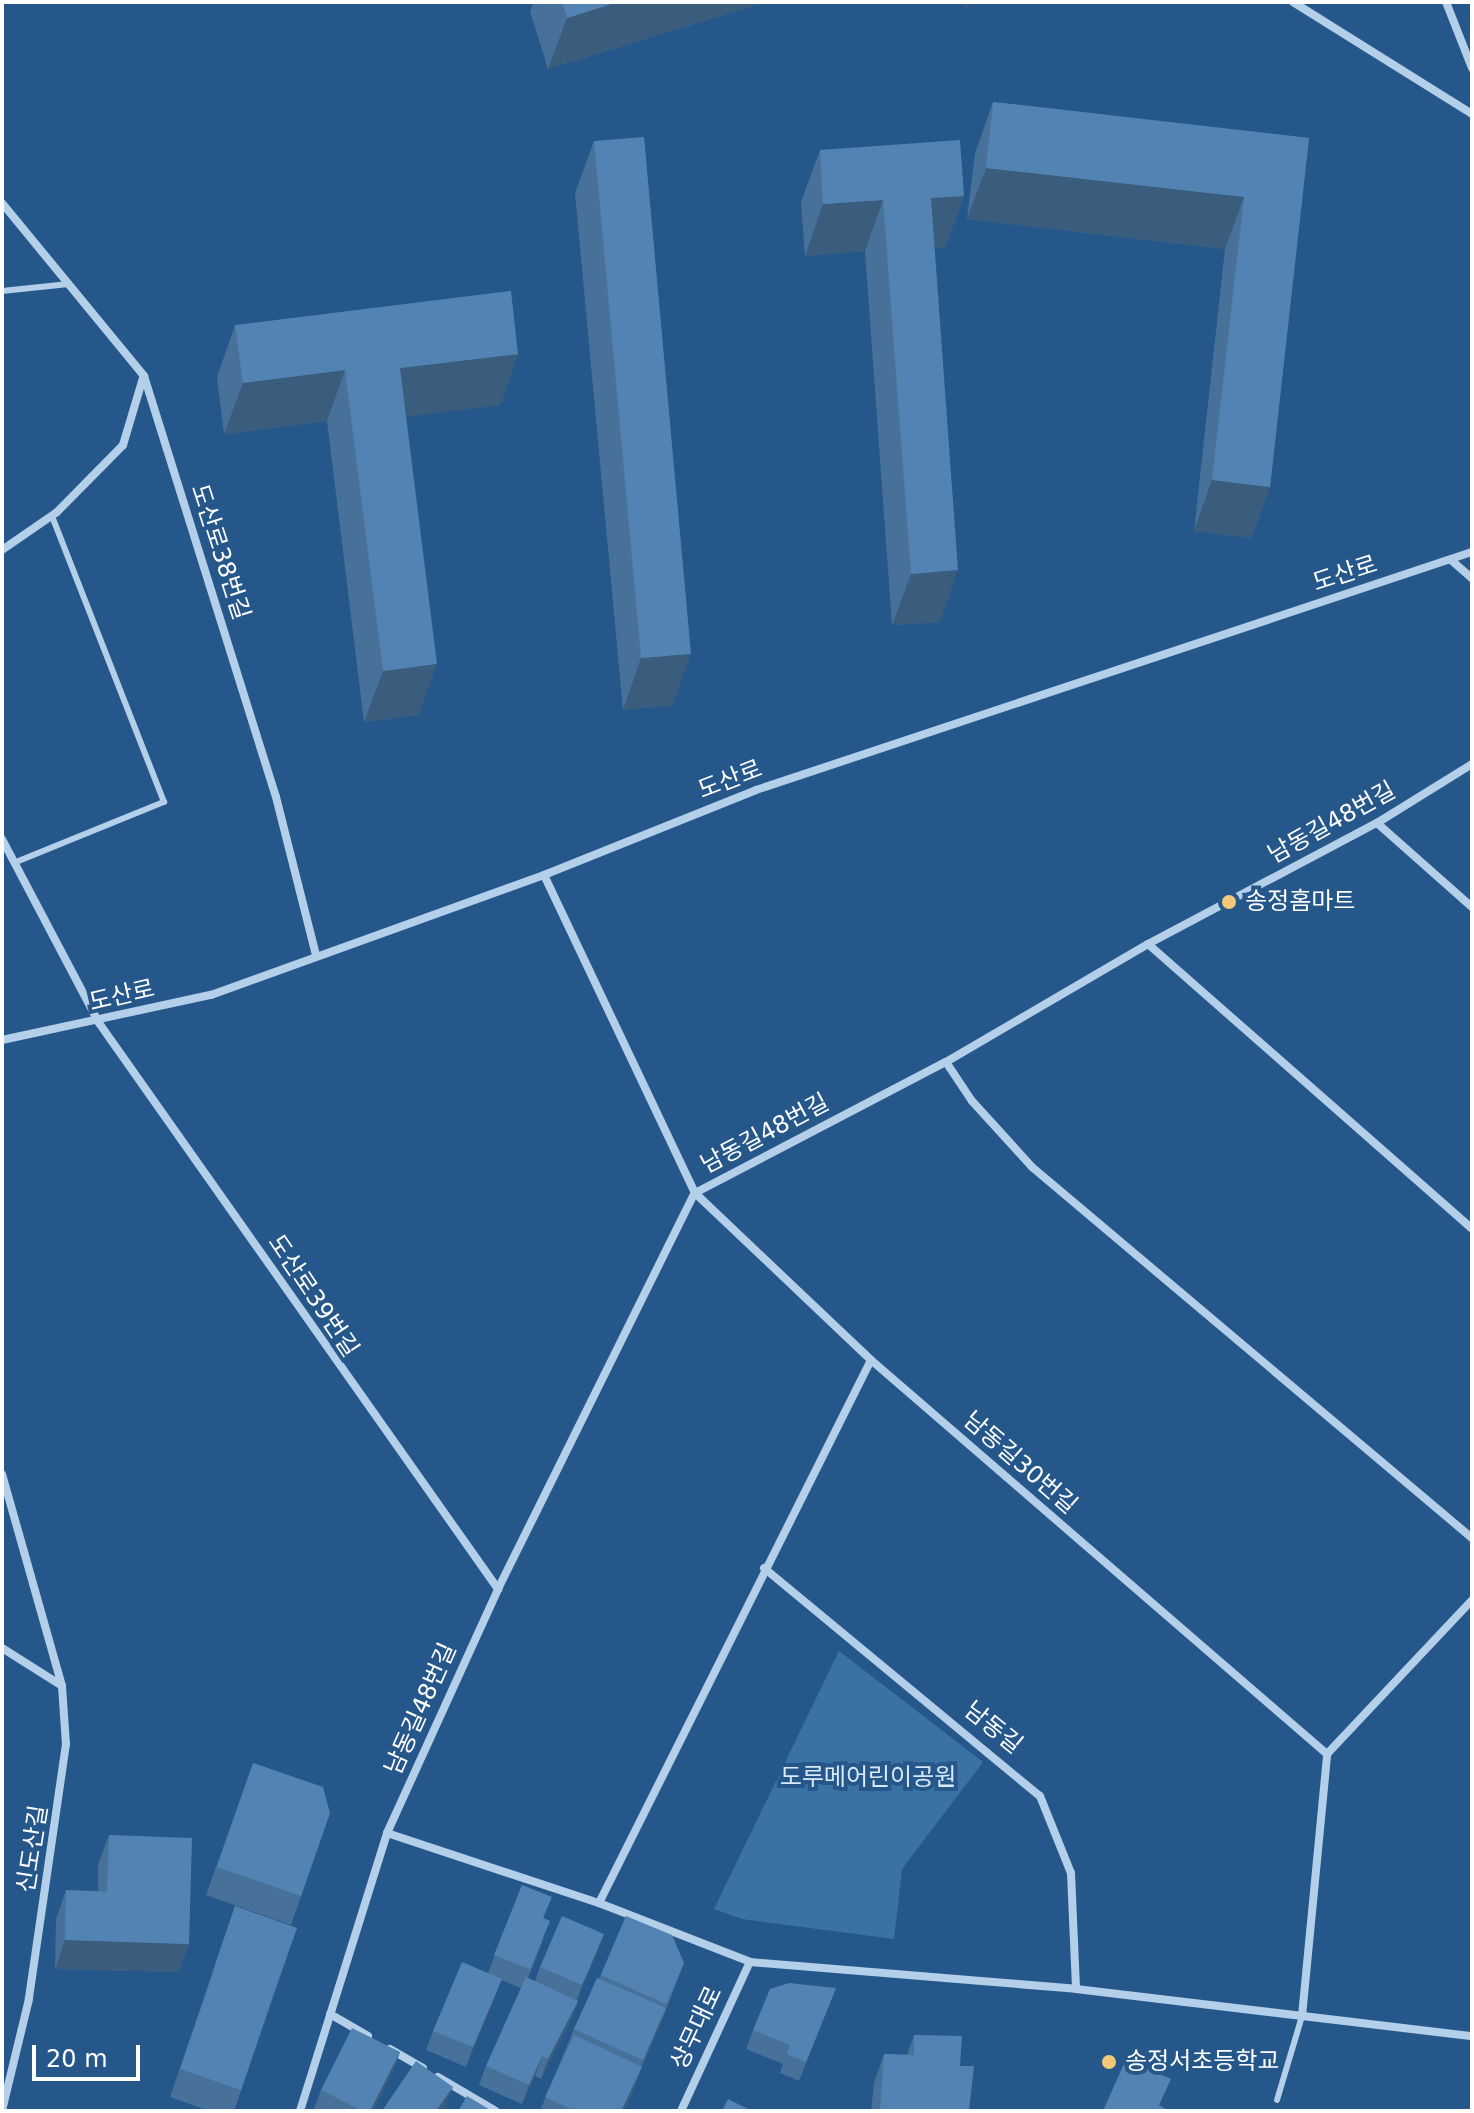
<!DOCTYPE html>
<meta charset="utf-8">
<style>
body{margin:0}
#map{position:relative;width:1474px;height:2113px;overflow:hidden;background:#26578a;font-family:"DejaVu Sans","Noto Sans KR",sans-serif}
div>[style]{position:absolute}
.green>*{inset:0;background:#3b72a6}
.service>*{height:6px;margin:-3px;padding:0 3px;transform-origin:3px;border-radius:3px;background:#b3cfe9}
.minor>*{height:8px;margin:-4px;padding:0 4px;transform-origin:4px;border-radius:4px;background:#b3cfe9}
.wall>*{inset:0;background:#477199}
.shaded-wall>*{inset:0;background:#3a5c7d}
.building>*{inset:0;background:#5383b2}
.dots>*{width:22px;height:22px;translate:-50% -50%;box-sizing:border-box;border:4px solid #26578a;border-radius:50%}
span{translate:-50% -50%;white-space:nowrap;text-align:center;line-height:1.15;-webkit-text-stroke:8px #26578a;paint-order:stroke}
.street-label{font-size:24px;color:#fff}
.poi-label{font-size:24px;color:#fff}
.left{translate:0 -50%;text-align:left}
.park-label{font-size:24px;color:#d7e8f7}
.frame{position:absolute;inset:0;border:4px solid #fff;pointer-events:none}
.scale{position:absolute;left:32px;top:2045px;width:108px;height:36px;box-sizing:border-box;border:4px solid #fff;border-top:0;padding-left:10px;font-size:24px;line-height:28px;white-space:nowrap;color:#fff;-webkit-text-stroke:6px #26578a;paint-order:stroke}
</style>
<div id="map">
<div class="green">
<i style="clip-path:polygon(839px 1651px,983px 1762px,902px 1869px,894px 1939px,742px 1919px,714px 1909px)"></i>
</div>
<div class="service">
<i style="left:2px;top:291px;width:67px;rotate:-6deg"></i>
<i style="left:16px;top:862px;width:160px;rotate:-22.1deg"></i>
<i style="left:164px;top:802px;width:307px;rotate:-111.4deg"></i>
<i style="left:1277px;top:2100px;width:88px;rotate:-73.4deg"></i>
</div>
<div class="minor">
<i style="left:1293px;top:2px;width:211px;rotate:32deg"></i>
<i style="left:1446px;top:2px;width:71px;rotate:68.5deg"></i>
<i style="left:2px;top:203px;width:224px;rotate:50.6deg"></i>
<i style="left:144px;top:376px;width:441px;rotate:72.6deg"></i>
<i style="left:276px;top:797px;width:163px;rotate:75.8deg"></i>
<i style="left:2px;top:550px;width:67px;rotate:-34.6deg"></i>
<i style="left:57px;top:512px;width:94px;rotate:-45.4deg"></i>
<i style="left:123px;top:445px;width:70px;rotate:-73.4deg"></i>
<i style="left:1451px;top:560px;width:28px;rotate:41deg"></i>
<i style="left:1377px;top:823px;width:127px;rotate:41.5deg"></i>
<i style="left:2px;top:839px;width:208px;rotate:62.2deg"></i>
<i style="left:99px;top:1023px;width:693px;rotate:54.82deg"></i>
<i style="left:544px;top:875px;width:352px;rotate:64.6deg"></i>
<i style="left:695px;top:1193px;width:243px;rotate:43.5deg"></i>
<i style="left:871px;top:1360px;width:603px;rotate:40.83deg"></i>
<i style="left:1327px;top:1754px;width:212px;rotate:-46.7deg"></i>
<i style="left:1148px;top:944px;width:432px;rotate:41.3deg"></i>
<i style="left:2px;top:1040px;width:214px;rotate:-12.2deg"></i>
<i style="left:211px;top:995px;width:354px;rotate:-19.8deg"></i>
<i style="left:544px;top:875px;width:228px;rotate:-21.8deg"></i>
<i style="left:756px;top:790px;width:755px;rotate:-18.39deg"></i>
<i style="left:946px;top:1062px;width:47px;rotate:56.3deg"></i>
<i style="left:972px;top:1101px;width:89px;rotate:47.7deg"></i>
<i style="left:1032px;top:1167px;width:576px;rotate:40.14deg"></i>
<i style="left:2px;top:1474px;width:220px;rotate:74.2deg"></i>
<i style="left:62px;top:1686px;width:58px;rotate:86.1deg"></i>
<i style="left:66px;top:1744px;width:258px;rotate:98.3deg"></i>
<i style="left:29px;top:1999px;width:115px;rotate:103.6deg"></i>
<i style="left:764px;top:1568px;width:358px;rotate:39.6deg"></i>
<i style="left:1040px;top:1796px;width:83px;rotate:68.1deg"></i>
<i style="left:1071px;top:1873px;width:116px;rotate:87.5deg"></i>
<i style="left:2px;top:1648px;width:71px;rotate:32.3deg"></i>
<i style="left:387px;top:1833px;width:223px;rotate:18.3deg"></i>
<i style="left:599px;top:1903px;width:162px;rotate:21.3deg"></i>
<i style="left:750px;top:1962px;width:327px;rotate:4.7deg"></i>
<i style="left:1076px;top:1989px;width:399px;rotate:6.8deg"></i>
<i style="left:599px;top:1903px;width:607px;rotate:-63.39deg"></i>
<i style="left:330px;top:2014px;width:44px;rotate:30.1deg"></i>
<i style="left:1302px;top:2016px;width:263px;rotate:-84.5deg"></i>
<i style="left:390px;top:2049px;width:38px;rotate:30deg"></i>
<i style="left:438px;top:2077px;width:67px;rotate:30.4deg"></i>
<i style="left:300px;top:2111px;width:291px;rotate:-72.6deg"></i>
<i style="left:387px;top:1833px;width:268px;rotate:-65.5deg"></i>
<i style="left:498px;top:1589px;width:442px;rotate:-63.6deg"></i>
<i style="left:695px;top:1193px;width:283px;rotate:-27.6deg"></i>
<i style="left:946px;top:1062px;width:234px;rotate:-30.3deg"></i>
<i style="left:1148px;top:944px;width:259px;rotate:-27.9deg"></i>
<i style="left:1377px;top:823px;width:112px;rotate:-31.8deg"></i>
<i style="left:681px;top:2111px;width:164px;rotate:-65.2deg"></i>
</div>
<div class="wall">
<i style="clip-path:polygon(534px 2px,766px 2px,548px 69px,530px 11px)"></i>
<i style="clip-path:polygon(993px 102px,1309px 138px,1270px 487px,1251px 538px,1194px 531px,1225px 249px,967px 219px,975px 153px)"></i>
<i style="clip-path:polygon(594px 141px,673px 705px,623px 710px,575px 193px)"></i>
<i style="clip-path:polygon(820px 150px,964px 196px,945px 247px,934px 248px,940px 622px,892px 625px,865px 251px,805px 256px,801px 202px)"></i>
<i style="clip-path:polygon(235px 325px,518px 354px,500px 405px,406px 416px,419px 715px,364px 722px,327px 421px,224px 434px,217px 377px)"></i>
<i style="clip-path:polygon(253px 1763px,330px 1813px,291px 1925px,206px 1895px)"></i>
<i style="clip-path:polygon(109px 1835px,189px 1944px,178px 1972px,55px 1969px,56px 1919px,66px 1890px,98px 1891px,98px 1864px)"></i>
<i style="clip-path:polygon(522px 1885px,544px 1918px,543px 1940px,528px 1978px,535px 1981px,540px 1967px,604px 1934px,577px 2000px,578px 2001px,571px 2020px,541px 2079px,535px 2076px,522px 2104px,479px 2085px,486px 2066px,521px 1988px,501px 1980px,466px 2067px,426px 2050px,433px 2031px,488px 1973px)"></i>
<i style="clip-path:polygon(235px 1906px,297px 1928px,234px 2111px,209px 2111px,170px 2097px)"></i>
<i style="clip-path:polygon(626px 1916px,684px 1963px,659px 2028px,642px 2066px,635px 2086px,624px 2111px,540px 2111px,574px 2029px,599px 1979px)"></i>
<i style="clip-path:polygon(836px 1988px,799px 2081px,780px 2073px,783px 2064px,746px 2049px,753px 2030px)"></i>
<i style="clip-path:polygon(914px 2035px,960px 2066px,969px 2111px,871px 2111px,874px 2083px,884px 2054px,907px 2055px)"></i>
<i style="clip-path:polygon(400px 2052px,393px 2071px,373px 2111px,318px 2111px,314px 2109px,321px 2090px)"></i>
</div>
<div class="shaded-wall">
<i style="clip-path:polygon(618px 2px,766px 2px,548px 69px,567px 18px)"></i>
<i style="clip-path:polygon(965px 2px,981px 2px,964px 7px)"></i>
<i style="clip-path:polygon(986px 168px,1244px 197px,1225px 249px,967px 219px)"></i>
<i style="clip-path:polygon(964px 196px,945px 247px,912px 250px,931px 198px)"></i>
<i style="clip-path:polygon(883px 200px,865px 251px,805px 256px,823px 204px)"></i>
<i style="clip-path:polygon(518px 354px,500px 405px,382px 420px,400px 368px)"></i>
<i style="clip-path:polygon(345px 370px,327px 421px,224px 434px,243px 383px)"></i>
<i style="clip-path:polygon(1212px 480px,1270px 487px,1251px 538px,1194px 531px)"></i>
<i style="clip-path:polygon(958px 570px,940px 622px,892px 625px,911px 574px)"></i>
<i style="clip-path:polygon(691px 654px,673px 705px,623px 710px,641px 658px)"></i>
<i style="clip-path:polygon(437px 664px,419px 715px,364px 722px,383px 671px)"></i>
<i style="clip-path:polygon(604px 1934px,597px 1953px,575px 2004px,582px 1985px)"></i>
<i style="clip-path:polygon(65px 1940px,189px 1944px,178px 1972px,55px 1969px)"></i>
<i style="clip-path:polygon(684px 1963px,660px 2021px,666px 2008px,659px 2028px,636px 2079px)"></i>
<i style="clip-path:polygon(502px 1979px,495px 1998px,466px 2067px,473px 2047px)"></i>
<i style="clip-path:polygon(578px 2001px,571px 2020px,541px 2079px,548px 2059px)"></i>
<i style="clip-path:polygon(400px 2052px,393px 2071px,373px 2111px,370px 2111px)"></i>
<i style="clip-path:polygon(542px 2056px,535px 2076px,522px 2104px,529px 2085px)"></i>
<i style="clip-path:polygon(642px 2067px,635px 2086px,624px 2111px,621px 2111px)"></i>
<i style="clip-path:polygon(453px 2087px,446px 2106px,442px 2111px,436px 2111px)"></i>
</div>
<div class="building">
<i style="clip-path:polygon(562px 2px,618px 2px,567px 18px)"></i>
<i style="clip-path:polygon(993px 102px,1309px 138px,1270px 487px,1212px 480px,1244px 197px,986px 168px)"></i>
<i style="clip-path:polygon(644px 137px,691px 654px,641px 658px,594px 141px)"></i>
<i style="clip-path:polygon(960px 140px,964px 196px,931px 198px,958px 570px,911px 574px,883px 200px,823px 204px,820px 150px)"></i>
<i style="clip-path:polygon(511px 291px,518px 354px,400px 368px,437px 664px,383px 671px,345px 370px,243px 383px,235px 325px)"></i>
<i style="clip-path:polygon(253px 1763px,323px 1787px,330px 1813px,301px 1896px,217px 1867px)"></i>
<i style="clip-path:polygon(109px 1835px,192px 1838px,189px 1944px,65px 1940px,66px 1890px,107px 1892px)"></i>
<i style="clip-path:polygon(522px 1885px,552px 1897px,543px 1918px,550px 1921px,530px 1969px,494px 1955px)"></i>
<i style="clip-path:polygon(235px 1906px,297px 1928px,275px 1989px,215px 1968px,211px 1977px)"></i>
<i style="clip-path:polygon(562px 1916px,604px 1934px,582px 1985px,540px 1967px)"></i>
<i style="clip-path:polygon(626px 1916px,672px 1935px,684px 1963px,666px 2004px,601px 1975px)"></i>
<i style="clip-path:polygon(462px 1962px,502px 1979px,473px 2047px,433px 2031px)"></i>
<i style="clip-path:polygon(215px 1968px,275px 1989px,241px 2090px,180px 2069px)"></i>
<i style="clip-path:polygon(526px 1977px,578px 2001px,548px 2059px,542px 2056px,529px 2085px,486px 2066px)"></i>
<i style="clip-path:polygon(597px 1978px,666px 2008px,643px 2060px,574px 2029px)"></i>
<i style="clip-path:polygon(789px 1983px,836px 1988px,806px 2062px,787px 2054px,790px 2045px,753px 2030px,770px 1989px)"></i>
<i style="clip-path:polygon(352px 2028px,400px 2052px,370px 2111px,363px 2111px,321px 2090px)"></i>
<i style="clip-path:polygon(574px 2035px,642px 2067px,621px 2111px,575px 2111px,545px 2097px)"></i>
<i style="clip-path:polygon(914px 2035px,962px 2036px,960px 2066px,974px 2066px,969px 2111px,880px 2111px,884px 2054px,914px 2055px)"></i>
<i style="clip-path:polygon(1126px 2059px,1171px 2079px,1159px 2105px,1169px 2111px,1103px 2111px)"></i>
<i style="clip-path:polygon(416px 2061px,453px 2087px,436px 2111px,382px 2111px)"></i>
<i style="clip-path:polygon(467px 2096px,492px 2111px,458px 2111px)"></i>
<i style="clip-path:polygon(728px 2099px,752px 2111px,722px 2111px)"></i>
</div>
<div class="dots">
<i style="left:1229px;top:902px;background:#f2c878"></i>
<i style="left:1109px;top:2062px;background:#f2c878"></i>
</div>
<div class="street-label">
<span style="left:220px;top:552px;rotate:72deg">도산로38번길</span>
<span style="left:1345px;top:574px;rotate:-18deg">도산로</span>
<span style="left:730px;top:780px;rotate:-21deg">도산로</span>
<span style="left:1332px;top:823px;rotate:-29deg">남동길48번길</span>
<span style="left:122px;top:996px;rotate:-13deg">도산로</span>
<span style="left:765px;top:1134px;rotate:-28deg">남동길48번길</span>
<span style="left:313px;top:1296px;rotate:56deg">도산로39번길</span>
<span style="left:1020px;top:1463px;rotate:41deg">남동길30번길</span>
<span style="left:421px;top:1709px;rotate:-66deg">남동길48번길</span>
<span style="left:993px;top:1728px;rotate:39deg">남동길</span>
<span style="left:33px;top:1849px;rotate:-81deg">신도산길</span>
<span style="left:697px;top:2028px;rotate:-65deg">상무대로</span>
</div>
<div class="poi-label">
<span class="left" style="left:1245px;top:902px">송정홈마트</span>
<span class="left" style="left:1125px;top:2062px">송정서초등학교</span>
</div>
<div class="park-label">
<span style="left:868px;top:1778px">도루메어린이공원</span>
</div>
<div class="frame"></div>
<div class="scale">20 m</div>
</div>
